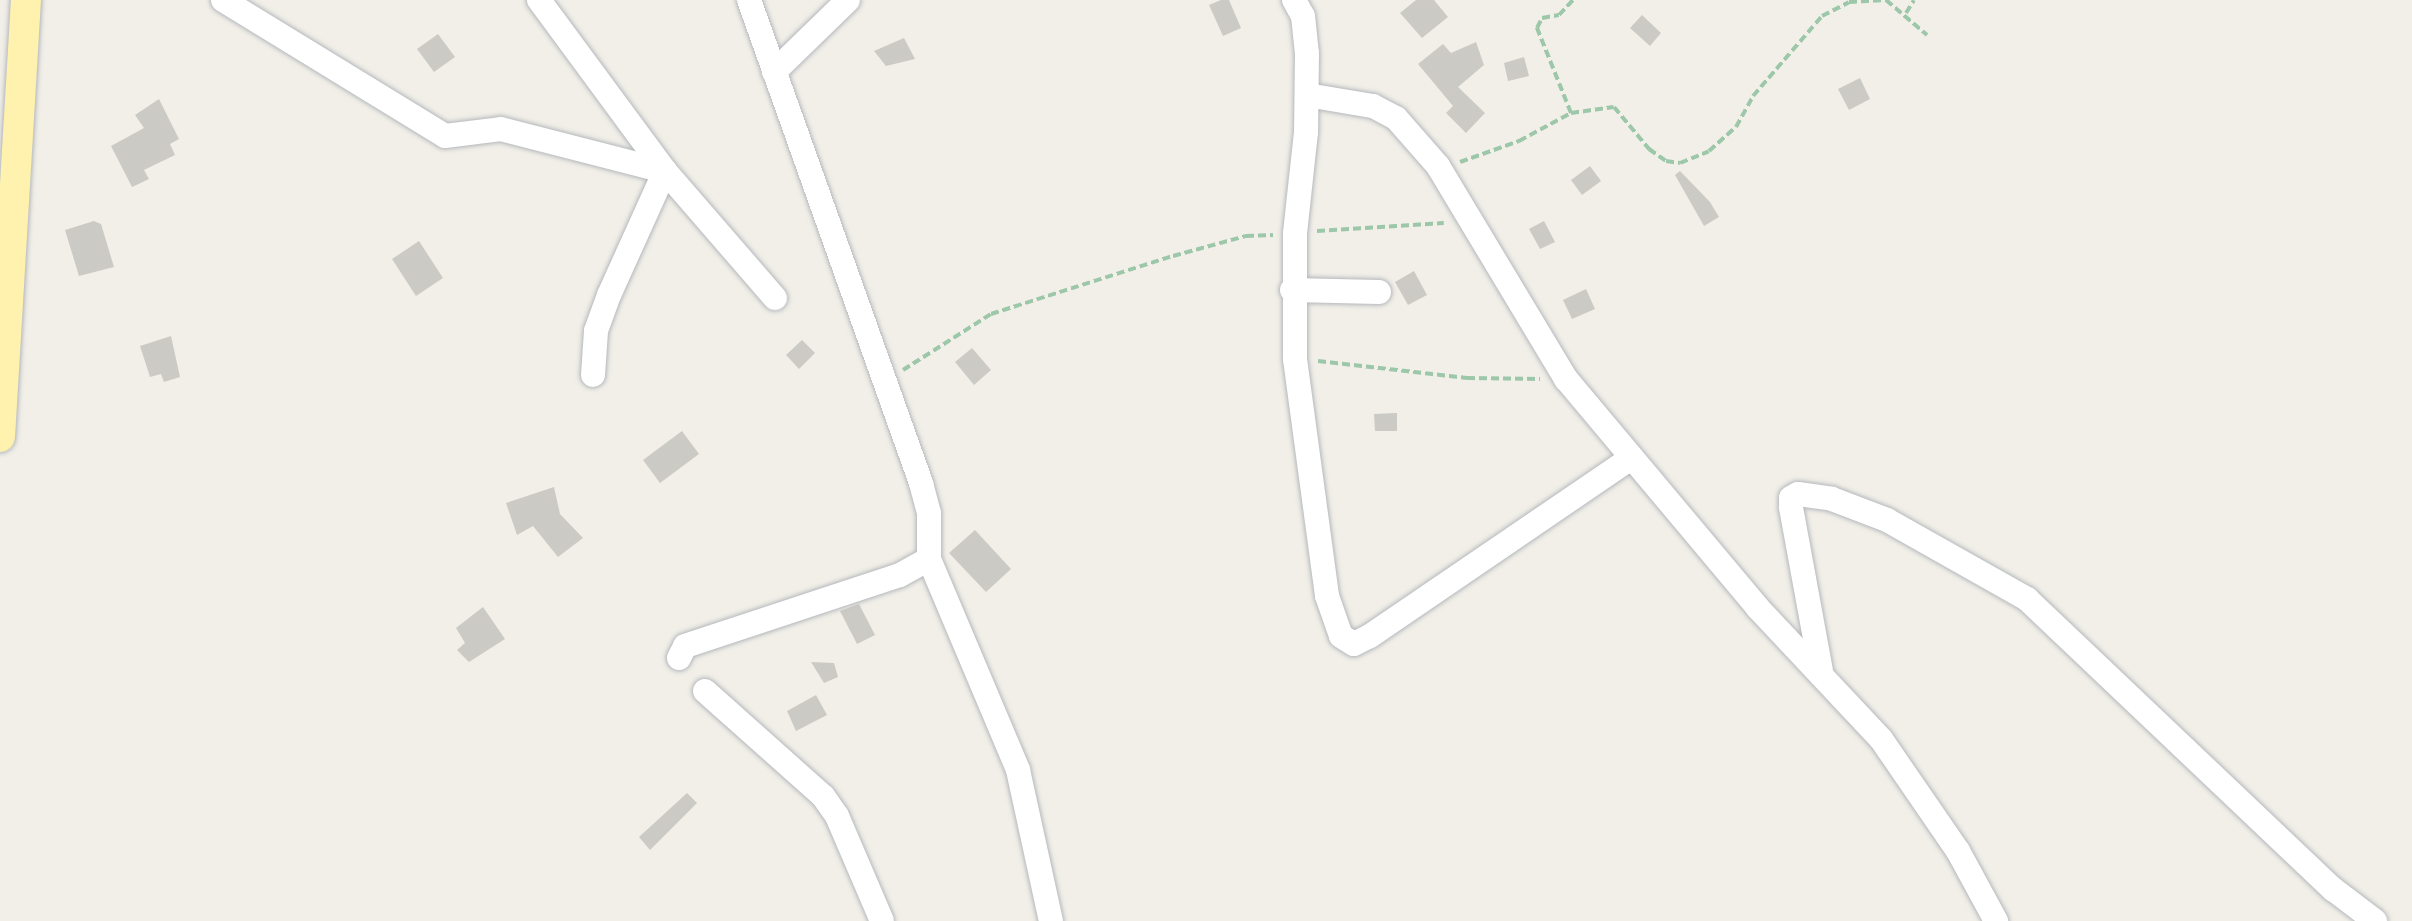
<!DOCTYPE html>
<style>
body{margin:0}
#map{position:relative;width:2412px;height:921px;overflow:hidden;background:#f1efe8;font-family:"Archivo Narrow",sans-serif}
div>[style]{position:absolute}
.building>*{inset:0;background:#cccac5}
.path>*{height:4px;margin-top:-2px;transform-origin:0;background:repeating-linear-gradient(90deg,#9cc7a9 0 8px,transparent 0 12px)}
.roads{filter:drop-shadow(0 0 2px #b5b8bc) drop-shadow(0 0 2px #b5b8bc)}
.minor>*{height:24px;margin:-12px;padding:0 12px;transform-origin:12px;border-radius:12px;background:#fff}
.major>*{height:30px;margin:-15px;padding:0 15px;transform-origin:15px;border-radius:15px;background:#fff2af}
span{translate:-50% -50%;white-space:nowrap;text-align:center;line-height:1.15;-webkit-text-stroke:7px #fff;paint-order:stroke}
</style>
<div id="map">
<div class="building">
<i style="clip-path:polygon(1221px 0,1229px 0,1241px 28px,1223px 36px,1209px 5px)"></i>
<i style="clip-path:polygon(1416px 0,1434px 0,1448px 17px,1422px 38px,1400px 13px)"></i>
<i style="clip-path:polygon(1642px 15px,1661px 33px,1650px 46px,1630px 28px)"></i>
<i style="clip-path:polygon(438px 34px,455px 57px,434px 72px,417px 49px)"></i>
<i style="clip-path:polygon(904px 38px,915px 59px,886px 66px,874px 51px)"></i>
<i style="clip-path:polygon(1476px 42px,1484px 65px,1458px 87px,1485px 113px,1466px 133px,1446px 113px,1453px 106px,1418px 64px,1443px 44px,1451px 53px)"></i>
<i style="clip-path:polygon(1524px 57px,1529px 76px,1508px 81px,1504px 63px)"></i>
<i style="clip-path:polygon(1860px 78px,1870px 99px,1849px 110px,1838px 89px)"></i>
<i style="clip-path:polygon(159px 99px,179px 139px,170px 144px,175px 155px,144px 170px,149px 179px,132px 187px,111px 146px,144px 128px,135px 115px)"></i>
<i style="clip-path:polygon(1590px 166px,1601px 181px,1582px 195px,1571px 180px)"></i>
<i style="clip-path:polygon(1680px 171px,1710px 202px,1719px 217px,1704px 226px,1675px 175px)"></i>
<i style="clip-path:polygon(94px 221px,101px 224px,114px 267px,79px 276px,65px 230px)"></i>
<i style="clip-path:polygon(1544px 221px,1555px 242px,1540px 249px,1529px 229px)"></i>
<i style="clip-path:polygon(419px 241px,443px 278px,416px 296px,392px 259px)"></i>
<i style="clip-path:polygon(1414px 271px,1427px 295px,1408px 305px,1395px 282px)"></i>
<i style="clip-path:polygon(1586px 289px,1595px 309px,1572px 319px,1563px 300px)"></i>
<i style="clip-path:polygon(171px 336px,180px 377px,164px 382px,161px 374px,150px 377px,140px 346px)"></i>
<i style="clip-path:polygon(802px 340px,815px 353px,799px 369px,786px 355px)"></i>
<i style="clip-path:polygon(972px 348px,991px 370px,974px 385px,955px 362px)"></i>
<i style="clip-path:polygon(1397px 413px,1397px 431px,1375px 431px,1374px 414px)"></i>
<i style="clip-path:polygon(682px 431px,699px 454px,660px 483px,643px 460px)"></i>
<i style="clip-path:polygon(554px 487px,560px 514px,583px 538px,558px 557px,533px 526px,517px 535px,506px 503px)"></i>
<i style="clip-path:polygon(975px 530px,1011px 569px,986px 592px,949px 553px)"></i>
<i style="clip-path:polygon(859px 604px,875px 635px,857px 644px,840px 611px)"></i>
<i style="clip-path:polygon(483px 607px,505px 639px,469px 662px,457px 650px,465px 643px,456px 628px)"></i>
<i style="clip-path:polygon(811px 662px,834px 663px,838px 677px,824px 683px)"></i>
<i style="clip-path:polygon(816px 695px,827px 715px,796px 731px,787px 711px)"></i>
<i style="clip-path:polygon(687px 793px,697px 803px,650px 850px,639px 837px)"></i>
</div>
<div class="path">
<i style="left:1906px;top:13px;width:15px;rotate:-58deg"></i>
<i style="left:1571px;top:113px;width:92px;rotate:-111.8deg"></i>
<i style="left:1537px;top:28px;width:11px;rotate:-63deg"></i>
<i style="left:1542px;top:18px;width:17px;rotate:-10deg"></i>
<i style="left:1559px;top:15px;width:21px;rotate:-47deg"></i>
<i style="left:1460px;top:162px;width:63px;rotate:-19.6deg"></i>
<i style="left:1519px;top:141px;width:59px;rotate:-28.3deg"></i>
<i style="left:1571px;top:113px;width:43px;rotate:-7.9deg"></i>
<i style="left:1614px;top:107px;width:55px;rotate:50.2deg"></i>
<i style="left:1649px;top:149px;width:21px;rotate:35deg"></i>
<i style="left:1666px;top:161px;width:14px;rotate:8deg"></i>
<i style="left:1680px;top:163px;width:31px;rotate:-22deg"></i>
<i style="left:1709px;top:151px;width:36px;rotate:-42deg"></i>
<i style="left:1736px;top:127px;width:35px;rotate:-61deg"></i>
<i style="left:1753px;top:96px;width:106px;rotate:-49.2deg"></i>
<i style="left:1822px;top:16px;width:30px;rotate:-27deg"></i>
<i style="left:1849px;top:2px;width:37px;rotate:-3deg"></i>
<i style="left:1886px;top:0;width:54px;rotate:40.5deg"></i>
<i style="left:1317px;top:231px;width:127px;rotate:-3.6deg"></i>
<i style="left:1318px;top:361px;width:150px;rotate:6.5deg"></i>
<i style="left:1467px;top:378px;width:73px;rotate:0.8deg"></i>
<i style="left:903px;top:370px;width:104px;rotate:-32.5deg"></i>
<i style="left:991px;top:314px;width:191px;rotate:-17.7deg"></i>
<i style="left:1173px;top:256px;width:76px;rotate:-15.3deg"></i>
<i style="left:1246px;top:236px;width:27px;rotate:-2deg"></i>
</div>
<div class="roads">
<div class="minor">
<i style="left:223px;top:0;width:260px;rotate:31.5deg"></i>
<i style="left:445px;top:136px;width:56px;rotate:-7.1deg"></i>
<i style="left:501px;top:129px;width:169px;rotate:14.4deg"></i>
<i style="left:665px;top:171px;width:136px;rotate:114.3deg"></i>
<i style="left:609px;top:295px;width:38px;rotate:110deg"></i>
<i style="left:596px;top:331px;width:44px;rotate:93.9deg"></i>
<i style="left:539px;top:0;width:212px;rotate:53.6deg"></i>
<i style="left:665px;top:171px;width:168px;rotate:49.1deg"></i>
<i style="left:1294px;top:0;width:18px;rotate:61deg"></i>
<i style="left:1303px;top:16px;width:37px;rotate:84deg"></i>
<i style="left:1307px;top:53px;width:79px;rotate:90.7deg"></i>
<i style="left:1306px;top:132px;width:103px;rotate:96.2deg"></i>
<i style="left:1295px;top:234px;width:125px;rotate:90deg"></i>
<i style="left:1295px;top:359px;width:239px;rotate:82.3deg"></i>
<i style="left:1327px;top:596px;width:42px;rotate:70.7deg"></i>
<i style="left:1341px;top:636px;width:15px;rotate:32deg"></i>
<i style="left:1354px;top:644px;width:18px;rotate:-27deg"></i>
<i style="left:1370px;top:636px;width:314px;rotate:-34.3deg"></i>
<i style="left:774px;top:72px;width:103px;rotate:-44.2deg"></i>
<i style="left:1307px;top:95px;width:67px;rotate:9.5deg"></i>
<i style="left:1373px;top:106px;width:26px;rotate:28deg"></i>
<i style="left:1396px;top:118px;width:64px;rotate:48.8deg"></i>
<i style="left:1438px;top:166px;width:249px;rotate:59deg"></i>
<i style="left:1566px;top:379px;width:297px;rotate:50deg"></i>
<i style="left:1757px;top:607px;width:181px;rotate:46.8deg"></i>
<i style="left:1881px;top:739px;width:136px;rotate:55.5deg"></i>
<i style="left:1958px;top:851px;width:80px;rotate:61.5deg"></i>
<i style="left:1292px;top:290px;width:87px;rotate:1.3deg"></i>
<i style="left:929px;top:559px;width:229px;rotate:67.1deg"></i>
<i style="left:1018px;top:770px;width:155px;rotate:77.7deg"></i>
<i style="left:679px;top:658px;width:13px;rotate:-63deg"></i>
<i style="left:685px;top:646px;width:226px;rotate:-18.3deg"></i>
<i style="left:900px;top:575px;width:33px;rotate:-29deg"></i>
<i style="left:929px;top:559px;width:46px;rotate:-90deg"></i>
<i style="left:929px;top:513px;width:31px;rotate:-105deg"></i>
<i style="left:921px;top:483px;width:513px;rotate:-109.6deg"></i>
<i style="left:1821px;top:671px;width:167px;rotate:-100.4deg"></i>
<i style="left:1791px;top:507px;width:9px;rotate:-90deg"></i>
<i style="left:1791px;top:498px;width:8px;rotate:-30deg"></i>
<i style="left:1798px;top:494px;width:34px;rotate:8deg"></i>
<i style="left:1832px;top:499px;width:59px;rotate:20.9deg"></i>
<i style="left:1887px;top:520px;width:161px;rotate:29.4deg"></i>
<i style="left:2027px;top:599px;width:422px;rotate:43.5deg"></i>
<i style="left:2333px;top:889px;width:53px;rotate:37.3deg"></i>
<i style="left:705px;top:691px;width:158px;rotate:41.7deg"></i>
<i style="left:823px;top:796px;width:24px;rotate:55deg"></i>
<i style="left:837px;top:816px;width:114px;rotate:66.8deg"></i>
</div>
<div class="major">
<i style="left:0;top:437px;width:438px;rotate:-86.6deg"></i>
</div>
</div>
</div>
